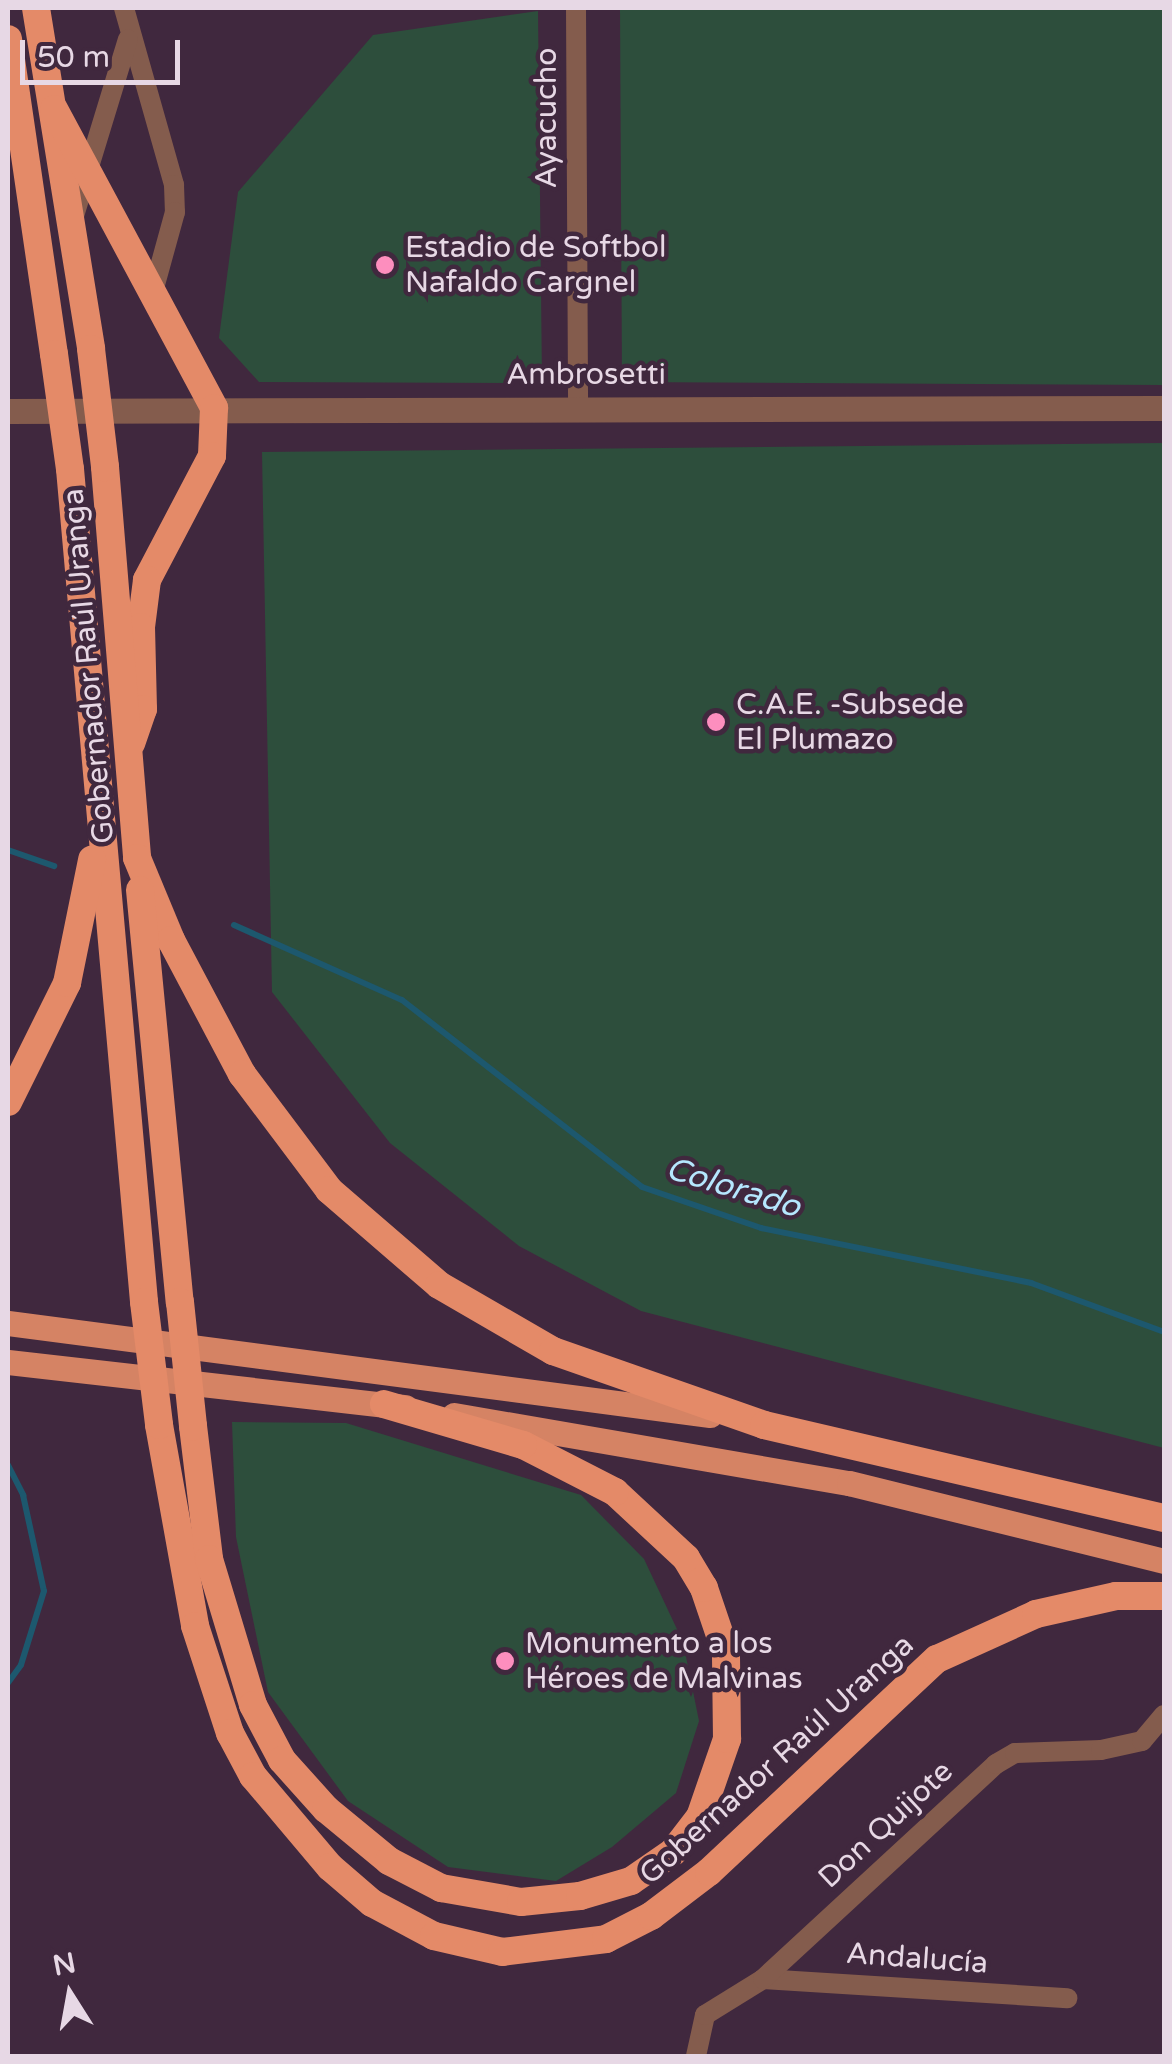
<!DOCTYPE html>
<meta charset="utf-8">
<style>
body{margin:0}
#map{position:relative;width:1172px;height:2064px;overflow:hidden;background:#40283e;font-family:"Varela Round",sans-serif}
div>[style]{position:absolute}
.green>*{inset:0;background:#2d4e3c}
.stream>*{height:6px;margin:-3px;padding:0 3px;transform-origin:3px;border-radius:3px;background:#1d586e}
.minor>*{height:20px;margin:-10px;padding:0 10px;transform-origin:10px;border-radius:10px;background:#845c4d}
.tertiary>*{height:25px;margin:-12.5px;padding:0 12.5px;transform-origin:12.5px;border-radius:12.5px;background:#845c4d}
.primary>*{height:25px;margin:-12.5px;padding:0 12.5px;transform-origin:12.5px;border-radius:12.5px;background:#d58364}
.trunk>*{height:28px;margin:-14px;padding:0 14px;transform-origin:14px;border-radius:14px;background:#e48a68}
.trunk-bridge>*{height:28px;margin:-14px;padding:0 14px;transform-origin:14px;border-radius:14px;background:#e48a68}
.dots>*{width:28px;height:28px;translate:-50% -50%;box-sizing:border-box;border:5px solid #40283e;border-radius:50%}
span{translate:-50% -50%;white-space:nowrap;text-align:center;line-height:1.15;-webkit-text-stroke:9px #40283e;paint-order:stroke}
.street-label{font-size:30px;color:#e7d8e5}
.poi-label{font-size:30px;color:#e7d8e5}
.left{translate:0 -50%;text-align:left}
.water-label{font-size:32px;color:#b5e7fe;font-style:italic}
.frame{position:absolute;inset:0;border:10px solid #e7d8e5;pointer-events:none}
.north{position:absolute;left:20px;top:1944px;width:100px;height:100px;-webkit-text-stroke:8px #40283e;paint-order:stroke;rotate:349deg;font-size:28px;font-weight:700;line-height:40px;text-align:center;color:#e7d8e5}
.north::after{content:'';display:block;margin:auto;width:35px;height:45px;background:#e7d8e5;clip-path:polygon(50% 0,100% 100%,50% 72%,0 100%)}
.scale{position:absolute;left:20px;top:40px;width:160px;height:45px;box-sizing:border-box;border:5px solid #e7d8e5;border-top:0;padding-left:12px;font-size:30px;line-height:35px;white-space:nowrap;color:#e7d8e5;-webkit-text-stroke:8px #40283e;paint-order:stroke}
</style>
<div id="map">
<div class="green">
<i style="clip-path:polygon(620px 8px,1164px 8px,1164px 385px,622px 382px)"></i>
<i style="clip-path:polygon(538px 11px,542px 383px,259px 382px,219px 338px,238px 192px,373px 35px)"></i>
<i style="clip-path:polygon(1164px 443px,1164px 1448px,641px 1311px,519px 1246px,390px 1143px,272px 992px,262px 452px)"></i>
<i style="clip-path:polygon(232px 1422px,346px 1423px,581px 1495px,644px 1559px,683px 1642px,699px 1721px,676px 1793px,612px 1847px,556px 1881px,448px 1867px,348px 1801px,268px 1692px,236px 1537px)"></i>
</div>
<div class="stream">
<i style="left:8px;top:850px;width:49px;rotate:19.2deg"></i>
<i style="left:234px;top:925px;width:184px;rotate:24.1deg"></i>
<i style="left:402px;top:1000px;width:304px;rotate:37.9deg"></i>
<i style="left:642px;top:1187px;width:126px;rotate:19deg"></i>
<i style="left:761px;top:1228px;width:276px;rotate:11.5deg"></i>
<i style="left:1031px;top:1283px;width:142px;rotate:20.2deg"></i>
<i style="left:8px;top:1465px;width:34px;rotate:63deg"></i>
<i style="left:23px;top:1495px;width:98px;rotate:77.7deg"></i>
<i style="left:44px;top:1591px;width:77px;rotate:107.3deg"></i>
<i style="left:21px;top:1665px;width:22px;rotate:126deg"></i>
</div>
<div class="minor">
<i style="left:124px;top:8px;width:184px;rotate:74.2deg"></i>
<i style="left:174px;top:185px;width:27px;rotate:88deg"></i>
<i style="left:175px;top:212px;width:79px;rotate:105.4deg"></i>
<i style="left:576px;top:8px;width:400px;rotate:89.7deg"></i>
<i style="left:73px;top:219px;width:188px;rotate:-73deg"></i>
<i style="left:763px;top:1979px;width:305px;rotate:3.6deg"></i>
<i style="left:696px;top:2056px;width:42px;rotate:-77.6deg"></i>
<i style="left:705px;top:2015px;width:68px;rotate:-31.8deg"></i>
<i style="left:763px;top:1979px;width:317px;rotate:-42.7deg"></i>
<i style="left:996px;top:1764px;width:22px;rotate:-30deg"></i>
<i style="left:1015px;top:1753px;width:86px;rotate:-2deg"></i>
<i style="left:1101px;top:1750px;width:42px;rotate:-12.4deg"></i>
<i style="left:1142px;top:1741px;width:34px;rotate:-50deg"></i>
</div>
<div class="tertiary">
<i style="left:8px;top:411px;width:1156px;rotate:-0.15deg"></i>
</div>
<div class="primary">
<i style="left:8px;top:1323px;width:708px;rotate:7.47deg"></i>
<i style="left:8px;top:1362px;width:400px;rotate:6.5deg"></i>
<i style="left:454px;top:1415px;width:401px;rotate:9.8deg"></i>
<i style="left:849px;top:1483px;width:325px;rotate:13.9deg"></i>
</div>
<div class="trunk">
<i style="left:36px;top:8px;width:345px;rotate:80.8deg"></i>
<i style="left:8px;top:39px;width:318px;rotate:81.7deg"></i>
<i style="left:54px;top:109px;width:339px;rotate:61.8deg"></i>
<i style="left:214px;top:408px;width:48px;rotate:92.4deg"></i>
<i style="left:212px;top:456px;width:140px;rotate:117.7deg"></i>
<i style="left:147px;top:580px;width:47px;rotate:97.3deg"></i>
<i style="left:141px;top:627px;width:82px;rotate:88.6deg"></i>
<i style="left:143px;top:709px;width:36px;rotate:109deg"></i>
<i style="left:105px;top:467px;width:392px;rotate:85.3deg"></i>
<i style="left:137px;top:858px;width:89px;rotate:67.5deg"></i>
<i style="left:171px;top:940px;width:152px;rotate:62.1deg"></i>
<i style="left:242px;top:1074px;width:145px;rotate:53.1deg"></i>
<i style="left:329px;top:1190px;width:145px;rotate:40.8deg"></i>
<i style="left:439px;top:1285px;width:132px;rotate:30.1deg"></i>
<i style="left:553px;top:1351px;width:224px;rotate:19.3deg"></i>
<i style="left:764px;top:1425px;width:411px;rotate:13.1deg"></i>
<i style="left:70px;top:469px;width:836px;rotate:84.92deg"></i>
<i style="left:140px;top:890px;width:414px;rotate:84.5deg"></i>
<i style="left:8px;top:1102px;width:133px;rotate:-63.6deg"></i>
<i style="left:67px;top:983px;width:126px;rotate:-78.5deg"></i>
<i style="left:159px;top:1425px;width:204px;rotate:79.8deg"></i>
<i style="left:195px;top:1626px;width:113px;rotate:71.9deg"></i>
<i style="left:230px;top:1733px;width:49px;rotate:61.9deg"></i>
<i style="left:253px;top:1776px;width:119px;rotate:49.8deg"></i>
<i style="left:330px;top:1867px;width:55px;rotate:40.6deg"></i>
<i style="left:372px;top:1903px;width:70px;rotate:28deg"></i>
<i style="left:434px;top:1936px;width:70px;rotate:13.2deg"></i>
<i style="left:502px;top:1952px;width:105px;rotate:-7.1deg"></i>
<i style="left:606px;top:1939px;width:51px;rotate:-27.1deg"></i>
<i style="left:651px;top:1916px;width:73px;rotate:-37.2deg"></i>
<i style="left:709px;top:1872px;width:312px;rotate:-43.1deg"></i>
<i style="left:937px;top:1659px;width:109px;rotate:-24.4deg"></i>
<i style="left:1036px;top:1614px;width:82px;rotate:-12.7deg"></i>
<i style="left:1116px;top:1596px;width:48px"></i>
<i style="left:193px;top:1426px;width:134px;rotate:83.1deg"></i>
<i style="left:209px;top:1559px;width:152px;rotate:73.2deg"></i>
<i style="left:253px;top:1705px;width:62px;rotate:62.2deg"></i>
<i style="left:282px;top:1760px;width:66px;rotate:48.1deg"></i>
<i style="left:326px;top:1809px;width:82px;rotate:39.5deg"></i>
<i style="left:389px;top:1861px;width:59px;rotate:27.4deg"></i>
<i style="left:441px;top:1888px;width:81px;rotate:9.9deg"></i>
<i style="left:521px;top:1902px;width:59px;rotate:-5.8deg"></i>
<i style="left:580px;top:1896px;width:53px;rotate:-16.4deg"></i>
<i style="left:631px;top:1881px;width:51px;rotate:-34.6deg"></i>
<i style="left:673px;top:1852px;width:44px;rotate:-52.4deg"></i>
<i style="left:700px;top:1817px;width:83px;rotate:-70.9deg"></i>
<i style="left:727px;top:1739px;width:86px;rotate:-90.7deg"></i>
<i style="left:726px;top:1653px;width:69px;rotate:-108.7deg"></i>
<i style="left:704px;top:1588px;width:35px;rotate:-121deg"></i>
<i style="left:686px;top:1558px;width:97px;rotate:-137.1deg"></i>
<i style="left:615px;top:1492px;width:103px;rotate:-152.9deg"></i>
<i style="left:523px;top:1445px;width:145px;rotate:-163.6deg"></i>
</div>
<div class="trunk-bridge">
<i style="left:91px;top:349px;width:119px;rotate:83.2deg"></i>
<i style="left:54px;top:354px;width:116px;rotate:82.1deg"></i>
<i style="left:144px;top:1302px;width:124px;rotate:83deg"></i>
<i style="left:180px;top:1302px;width:125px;rotate:84deg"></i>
</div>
<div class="dots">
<i style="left:385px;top:265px;background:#fd8ebe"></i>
<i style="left:716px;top:722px;background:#fd8ebe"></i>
<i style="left:505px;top:1661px;background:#fd8ebe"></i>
</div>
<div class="street-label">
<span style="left:547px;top:118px;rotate:-90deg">Ayacucho</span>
<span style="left:586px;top:375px">Ambrosetti</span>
<span style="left:89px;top:666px;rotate:-95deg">Gobernador Raúl Uranga</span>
<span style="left:777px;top:1760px;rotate:-42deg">Gobernador Raúl Uranga</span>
<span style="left:886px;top:1825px;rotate:-43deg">Don Quijote</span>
<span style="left:917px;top:1959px;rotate:4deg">Andalucía</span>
</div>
<div class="poi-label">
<span class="left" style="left:405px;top:265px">Estadio de Softbol<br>Nafaldo Cargnel</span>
<span class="left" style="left:736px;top:722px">C.A.E. -Subsede<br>El Plumazo</span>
<span class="left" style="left:525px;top:1661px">Monumento a los<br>Héroes de Malvinas</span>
</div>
<div class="water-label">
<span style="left:733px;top:1188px;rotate:17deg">Colorado</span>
</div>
<div class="frame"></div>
<div class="north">N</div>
<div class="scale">50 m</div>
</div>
